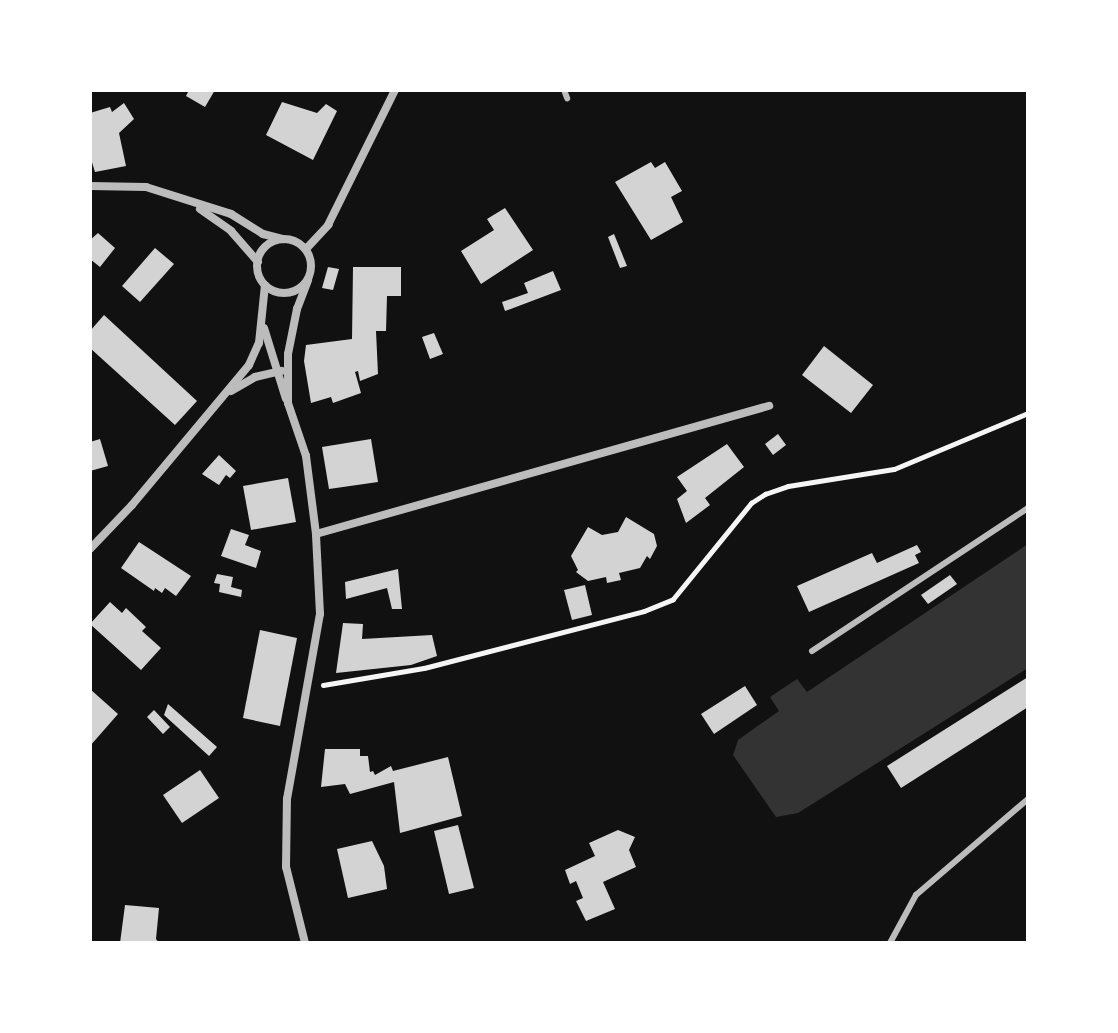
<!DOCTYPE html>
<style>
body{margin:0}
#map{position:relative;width:1118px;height:1033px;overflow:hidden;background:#111;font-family:"Asap Condensed",sans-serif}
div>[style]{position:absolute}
.water>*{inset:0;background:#333}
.building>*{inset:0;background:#d3d3d3}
.path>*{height:5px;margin:-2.5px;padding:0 2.5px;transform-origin:2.5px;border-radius:2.5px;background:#f5f5f5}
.service>*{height:6px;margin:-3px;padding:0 3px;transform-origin:3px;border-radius:3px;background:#bcbcbc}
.minor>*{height:8px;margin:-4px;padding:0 4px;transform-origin:4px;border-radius:4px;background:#bcbcbc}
.minor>.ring{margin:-4px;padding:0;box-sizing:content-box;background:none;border:8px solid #bcbcbc;border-radius:50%}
span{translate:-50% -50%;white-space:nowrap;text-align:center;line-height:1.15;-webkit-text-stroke:7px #fff;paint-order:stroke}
.frame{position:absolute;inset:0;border:92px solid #fff;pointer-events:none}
</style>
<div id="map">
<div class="water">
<i style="clip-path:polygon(1028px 544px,1028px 668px,798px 813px,776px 817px,733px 755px,738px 740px,779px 711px,770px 697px,797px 679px,807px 692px)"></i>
</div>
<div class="building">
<i style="clip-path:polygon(189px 90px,215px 90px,205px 107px,186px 96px)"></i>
<i style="clip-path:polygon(282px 102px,317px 113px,326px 104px,337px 111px,313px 160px,266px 135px)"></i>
<i style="clip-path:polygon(124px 103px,134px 119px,119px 133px,126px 166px,95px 172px,90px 156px,90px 113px,110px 107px,112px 112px)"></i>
<i style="clip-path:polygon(651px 162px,655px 168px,665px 162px,682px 191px,671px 197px,683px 222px,651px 240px,615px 182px)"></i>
<i style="clip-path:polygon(505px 208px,533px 250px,481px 284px,461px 251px,494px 230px,487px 219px)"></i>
<i style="clip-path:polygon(98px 233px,115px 248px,100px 267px,90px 259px,90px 240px)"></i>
<i style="clip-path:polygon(614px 234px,627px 266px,620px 268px,608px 237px)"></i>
<i style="clip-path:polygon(155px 248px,174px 264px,140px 302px,122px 286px)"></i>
<i style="clip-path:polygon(328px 267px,339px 269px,333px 290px,322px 288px)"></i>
<i style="clip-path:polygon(353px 267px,401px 267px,401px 296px,387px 296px,386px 331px,376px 331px,378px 374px,360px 381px,358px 371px,355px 372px,361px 393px,333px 403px,331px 397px,311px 403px,304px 361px,306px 345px,352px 339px)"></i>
<i style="clip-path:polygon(553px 271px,561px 290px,505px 311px,502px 302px,528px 293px,524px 283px)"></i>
<i style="clip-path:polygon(104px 315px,197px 401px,175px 425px,90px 348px,90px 331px)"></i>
<i style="clip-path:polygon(434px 333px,443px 354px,430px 359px,422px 337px)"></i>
<i style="clip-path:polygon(824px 346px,873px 385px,851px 413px,802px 375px)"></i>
<i style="clip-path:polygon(778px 434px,786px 445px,773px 455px,765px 444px)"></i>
<i style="clip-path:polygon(100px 439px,108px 466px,90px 471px,90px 442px)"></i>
<i style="clip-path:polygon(371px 439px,378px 482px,329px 489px,322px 447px)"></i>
<i style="clip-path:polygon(727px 444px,744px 467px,705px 498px,710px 505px,686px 523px,677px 499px,687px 491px,677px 477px)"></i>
<i style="clip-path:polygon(219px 455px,236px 471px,230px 478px,226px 475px,219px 485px,202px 474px)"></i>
<i style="clip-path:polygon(288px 478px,296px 522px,251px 530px,243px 486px)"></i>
<i style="clip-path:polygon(626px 517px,654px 534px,657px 546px,650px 559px,647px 556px,640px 568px,619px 573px,621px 580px,607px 583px,606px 577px,588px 581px,576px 572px,578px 570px,571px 556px,588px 527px,602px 535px,618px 532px)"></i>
<i style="clip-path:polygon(231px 529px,249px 535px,245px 545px,261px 551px,256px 568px,221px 556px)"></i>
<i style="clip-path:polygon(139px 542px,191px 576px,176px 596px,165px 588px,162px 593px,155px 588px,154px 591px,121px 568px)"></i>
<i style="clip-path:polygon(917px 545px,921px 552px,915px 555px,919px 563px,809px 612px,797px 586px,872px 553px,877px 563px)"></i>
<i style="clip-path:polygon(398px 569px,402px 609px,392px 609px,387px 588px,346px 599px,345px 582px)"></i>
<i style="clip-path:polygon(217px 574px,233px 577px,231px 587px,242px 590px,241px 597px,219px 592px,220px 584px,214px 583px)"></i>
<i style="clip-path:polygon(950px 575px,957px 584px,928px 604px,921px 595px)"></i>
<i style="clip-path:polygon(585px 585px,592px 615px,572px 620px,564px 590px)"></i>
<i style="clip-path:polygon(110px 602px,122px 613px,126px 608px,146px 627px,142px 631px,161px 648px,141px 670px,90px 624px)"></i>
<i style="clip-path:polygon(343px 623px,363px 624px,362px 639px,432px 635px,437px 656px,411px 665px,336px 673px)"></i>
<i style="clip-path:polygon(260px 630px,297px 638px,280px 726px,243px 718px)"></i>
<i style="clip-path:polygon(1028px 677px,1028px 707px,901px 788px,887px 766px)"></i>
<i style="clip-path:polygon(745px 686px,757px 705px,714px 734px,701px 714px)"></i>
<i style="clip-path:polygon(90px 689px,118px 714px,90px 746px)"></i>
<i style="clip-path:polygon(168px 704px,217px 747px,209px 756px,164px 715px)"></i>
<i style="clip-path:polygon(154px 710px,170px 727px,163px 734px,147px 717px)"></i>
<i style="clip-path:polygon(325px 749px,360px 749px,360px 756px,368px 756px,370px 772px,373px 771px,375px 775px,391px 766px,393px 771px,448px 757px,462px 816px,400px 833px,394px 782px,350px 794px,345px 784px,321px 787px)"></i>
<i style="clip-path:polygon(200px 770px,219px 798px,182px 823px,163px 795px)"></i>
<i style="clip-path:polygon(458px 825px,474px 888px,449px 894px,434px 831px)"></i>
<i style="clip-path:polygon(618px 830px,635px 837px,629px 850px,636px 867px,603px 882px,615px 909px,586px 921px,576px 901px,583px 898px,576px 881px,570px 884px,565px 870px,595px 856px,589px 843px)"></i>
<i style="clip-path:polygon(372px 841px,384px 866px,387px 889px,348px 898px,337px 849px)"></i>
<i style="clip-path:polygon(125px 905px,159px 908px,156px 939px,159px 943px,120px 943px)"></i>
</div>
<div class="path">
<i style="left:323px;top:685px;width:102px;rotate:-9.6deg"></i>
<i style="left:424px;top:668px;width:227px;rotate:-14.5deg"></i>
<i style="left:644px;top:611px;width:31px;rotate:-22deg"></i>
<i style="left:673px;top:599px;width:124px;rotate:-50.9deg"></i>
<i style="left:751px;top:503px;width:17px;rotate:-33deg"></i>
<i style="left:765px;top:494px;width:24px;rotate:-19deg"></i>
<i style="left:788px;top:486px;width:107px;rotate:-9.1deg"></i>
<i style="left:894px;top:469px;width:145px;rotate:-22.7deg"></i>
</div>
<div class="service">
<i style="left:564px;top:90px;width:9px;rotate:69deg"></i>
<i style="left:812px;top:651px;width:259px;rotate:-33.5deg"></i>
<i style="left:890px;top:943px;width:55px;rotate:-61.6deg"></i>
<i style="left:916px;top:895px;width:148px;rotate:-40.6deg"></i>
</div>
<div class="minor">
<i style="left:90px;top:186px;width:56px;rotate:1deg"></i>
<i style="left:146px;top:187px;width:89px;rotate:17.6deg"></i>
<i style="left:231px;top:214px;width:38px;rotate:32deg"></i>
<i style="left:263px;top:234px;width:21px;rotate:14deg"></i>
<i style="left:200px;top:209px;width:38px;rotate:35deg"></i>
<i style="left:231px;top:231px;width:41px;rotate:48.9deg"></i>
<i class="ring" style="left:257px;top:239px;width:46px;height:46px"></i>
<i style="left:306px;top:249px;width:33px;rotate:-47deg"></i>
<i style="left:328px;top:225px;width:151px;rotate:-63.6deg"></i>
<i style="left:264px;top:328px;width:74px;rotate:72.8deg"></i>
<i style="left:231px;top:391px;width:28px;rotate:-30deg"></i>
<i style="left:255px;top:377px;width:27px;rotate:-13deg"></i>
<i style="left:316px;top:534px;width:471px;rotate:-15.8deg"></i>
<i style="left:90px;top:549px;width:61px;rotate:-46.3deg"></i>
<i style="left:132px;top:505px;width:182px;rotate:-50.1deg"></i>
<i style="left:249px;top:365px;width:24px;rotate:-66deg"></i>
<i style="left:259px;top:343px;width:58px;rotate:-84.1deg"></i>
<i style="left:305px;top:943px;width:78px;rotate:-104deg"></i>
<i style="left:286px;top:867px;width:68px;rotate:-89.2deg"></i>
<i style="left:287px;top:799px;width:188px;rotate:-79.9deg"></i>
<i style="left:320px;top:614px;width:80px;rotate:-92.9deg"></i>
<i style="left:316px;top:534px;width:79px;rotate:-97.3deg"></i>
<i style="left:306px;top:456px;width:56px;rotate:-108.8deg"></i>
<i style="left:288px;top:403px;width:49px;rotate:-90deg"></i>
<i style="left:288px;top:354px;width:46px;rotate:-78.7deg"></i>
<i style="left:297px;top:309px;width:31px;rotate:-69deg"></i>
</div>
<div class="frame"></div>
</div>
